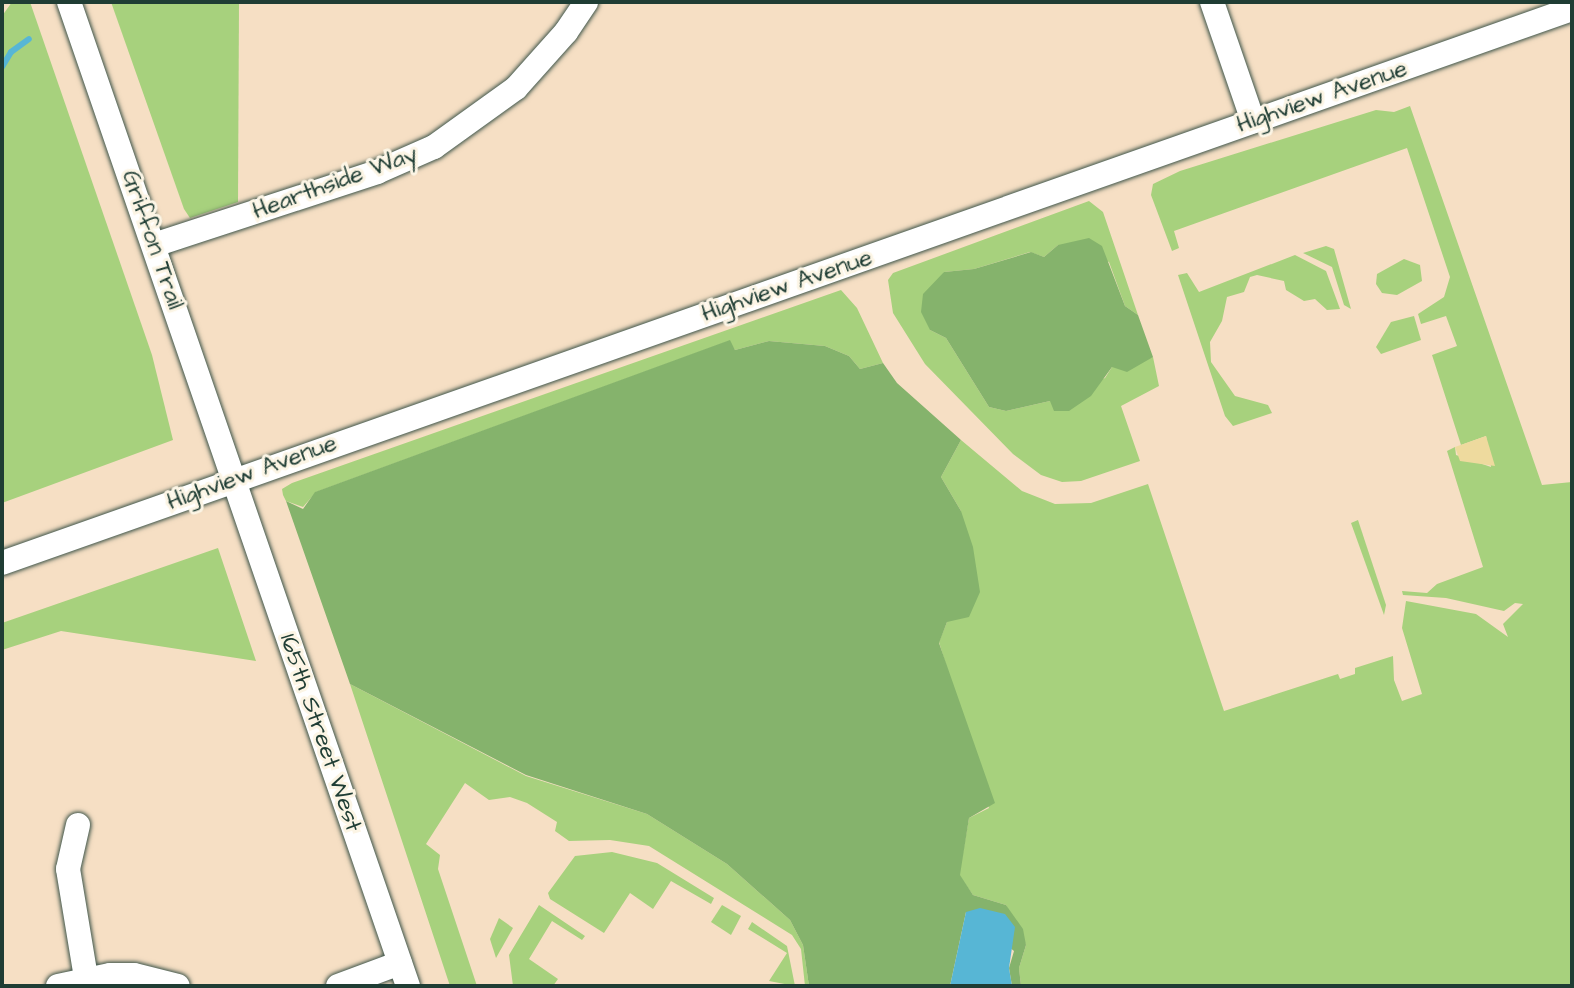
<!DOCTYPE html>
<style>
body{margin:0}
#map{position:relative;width:1574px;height:988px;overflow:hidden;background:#f6dfc4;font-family:"Architects Daughter",sans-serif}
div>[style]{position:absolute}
.green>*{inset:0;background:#a7d17d}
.forest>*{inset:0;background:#85b36c}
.sand>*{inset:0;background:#eeda9e}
.water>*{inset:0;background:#57b6d5}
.stream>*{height:6px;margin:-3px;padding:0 3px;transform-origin:3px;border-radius:3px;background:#57b6d5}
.roads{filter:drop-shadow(0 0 2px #3f554a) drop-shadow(0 0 2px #3f554a)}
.minor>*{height:24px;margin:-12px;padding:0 12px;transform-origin:12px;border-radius:12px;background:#fff}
span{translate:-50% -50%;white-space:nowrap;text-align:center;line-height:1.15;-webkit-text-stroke:6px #fcf5e5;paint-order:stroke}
.street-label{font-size:24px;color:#1f3d34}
.frame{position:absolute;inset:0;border:4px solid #1f3d34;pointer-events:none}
</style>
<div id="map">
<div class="green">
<i style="clip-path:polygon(12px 2px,30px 2px,152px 355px,173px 440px,2px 503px,2px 16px)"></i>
<i style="clip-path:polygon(111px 2px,239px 2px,238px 202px,190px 218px,184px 209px)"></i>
<i style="clip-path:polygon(1410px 106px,1542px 485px,1572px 482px,1572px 986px,1021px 986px,1019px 968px,1026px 945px,1006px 905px,973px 895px,959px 875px,969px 818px,989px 808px,939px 642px,947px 622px,961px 511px,941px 477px,961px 440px,1022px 491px,1055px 504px,1091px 503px,1148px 484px,1224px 711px,1338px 674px,1340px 679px,1355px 674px,1355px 668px,1393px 656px,1394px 680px,1402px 701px,1422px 694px,1402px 628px,1406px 601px,1476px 614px,1508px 637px,1503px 624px,1523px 604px,1515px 603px,1504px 611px,1446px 598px,1403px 595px,1402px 591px,1427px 593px,1437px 584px,1483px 567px,1447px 451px,1455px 447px,1456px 455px,1491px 467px,1486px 436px,1461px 445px,1432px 355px,1457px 346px,1446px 316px,1421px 324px,1418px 314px,1444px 297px,1450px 277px,1407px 148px,1174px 231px,1179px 248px,1172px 251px,1151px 195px,1153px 184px,1180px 171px,1376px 110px,1394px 112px)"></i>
<i style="clip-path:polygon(1089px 201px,1103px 212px,1138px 315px,1125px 306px,1109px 262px,1058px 245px,1044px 257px,1030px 252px,974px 269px,944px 272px,930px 330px,946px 338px,989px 407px,1006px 411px,1050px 401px,1105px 378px,1112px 367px,1153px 357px,1159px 386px,1121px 406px,1140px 461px,1081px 481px,1062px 482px,1041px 475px,1013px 454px,925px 364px,893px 313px,888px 280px,893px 273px)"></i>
<i style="clip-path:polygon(1326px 246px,1334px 249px,1351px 309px,1344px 305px,1332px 267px,1303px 253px)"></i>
<i style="clip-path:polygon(1295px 255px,1326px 271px,1340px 309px,1327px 310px,1315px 299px,1304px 301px,1286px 290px,1284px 281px,1257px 275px,1250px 277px,1244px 292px,1227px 297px,1222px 321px,1210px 342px,1211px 362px,1235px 396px,1268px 405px,1272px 413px,1233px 426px,1225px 416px,1178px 275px,1187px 273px,1199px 292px)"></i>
<i style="clip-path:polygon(1404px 259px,1420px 265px,1422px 281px,1397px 295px,1382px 293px,1376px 284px,1377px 274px)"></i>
<i style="clip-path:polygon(841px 290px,857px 308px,883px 363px,860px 369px,849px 356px,825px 346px,769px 341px,735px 350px,729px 341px,316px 492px,303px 507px,286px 501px,283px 495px,282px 489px,292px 483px)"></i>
<i style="clip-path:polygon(1414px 316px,1421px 340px,1381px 354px,1376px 347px,1391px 322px)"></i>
<i style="clip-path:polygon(1358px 520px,1386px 605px,1384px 615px,1351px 523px)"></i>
<i style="clip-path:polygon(218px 548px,256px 661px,61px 631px,2px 650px,2px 623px)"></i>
<i style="clip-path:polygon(350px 684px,526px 776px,647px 814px,727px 864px,790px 920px,803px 945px,809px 986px,805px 986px,801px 949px,792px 935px,649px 846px,610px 840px,569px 841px,555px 831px,557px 822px,527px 803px,510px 797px,489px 800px,465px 783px,426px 844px,440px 855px,438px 869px,477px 986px,450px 986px)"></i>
<i style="clip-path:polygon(612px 852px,657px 863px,714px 898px,711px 904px,671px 881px,653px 909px,630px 893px,604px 933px,550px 899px,548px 893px,575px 856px)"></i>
<i style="clip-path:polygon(539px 905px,585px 936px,582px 940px,552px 921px,529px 959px,558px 979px,553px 986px,513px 986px,509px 955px)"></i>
<i style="clip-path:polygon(722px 905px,741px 916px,731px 935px,711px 922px)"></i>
<i style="clip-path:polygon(499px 918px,513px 928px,496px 958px,490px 939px)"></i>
<i style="clip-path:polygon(752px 922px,787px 946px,795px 986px,769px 981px,787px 953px,748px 929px)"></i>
</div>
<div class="forest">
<i style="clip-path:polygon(1089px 238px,1102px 246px,1125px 306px,1138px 315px,1153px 357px,1127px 372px,1112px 367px,1091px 396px,1069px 411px,1054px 411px,1050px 401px,1006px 411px,989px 407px,946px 338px,930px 330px,921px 312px,923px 294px,944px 272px,974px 269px,1031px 252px,1044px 257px,1058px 245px)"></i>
<i style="clip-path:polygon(730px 340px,735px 350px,769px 341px,825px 346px,849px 356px,860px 369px,883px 363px,897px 383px,961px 440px,941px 477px,961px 511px,973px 547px,980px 592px,969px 617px,947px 622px,939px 643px,995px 803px,969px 818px,960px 875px,973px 895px,1006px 905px,1023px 929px,1026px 945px,1019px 968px,1021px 986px,1012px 986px,1009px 968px,1014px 951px,966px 912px,950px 986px,809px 986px,803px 945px,790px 920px,727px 864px,647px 814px,526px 775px,350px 684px,286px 501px,303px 509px,315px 492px)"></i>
</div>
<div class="sand">
<i style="clip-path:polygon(1486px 436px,1495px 466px,1460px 461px,1455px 447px)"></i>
</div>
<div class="water">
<i style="clip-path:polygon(980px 908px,1005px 914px,1015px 927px,1009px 968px,1012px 986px,950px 986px,966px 912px)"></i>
</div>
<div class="stream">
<i style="left:2px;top:67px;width:17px;rotate:-59deg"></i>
<i style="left:11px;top:52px;width:22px;rotate:-36deg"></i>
</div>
<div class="roads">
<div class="minor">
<i style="left:69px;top:2px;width:1041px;rotate:70.99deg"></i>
<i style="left:1212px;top:2px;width:126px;rotate:71deg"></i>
<i style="left:154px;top:245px;width:235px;rotate:-18.1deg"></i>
<i style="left:377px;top:172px;width:62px;rotate:-23.7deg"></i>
<i style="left:434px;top:147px;width:101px;rotate:-35.7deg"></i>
<i style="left:516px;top:88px;width:75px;rotate:-48.2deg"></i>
<i style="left:566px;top:32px;width:36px;rotate:-56deg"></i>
<i style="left:2px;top:563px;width:1665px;rotate:-19.44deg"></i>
<i style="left:78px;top:825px;width:45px;rotate:102.8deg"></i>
<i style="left:68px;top:869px;width:110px;rotate:80.6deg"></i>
<i style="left:58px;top:986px;width:53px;rotate:-11.9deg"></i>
<i style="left:110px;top:975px;width:24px"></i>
<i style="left:134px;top:975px;width:45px;rotate:14deg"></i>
<i style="left:338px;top:986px;width:66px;rotate:-20.4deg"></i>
</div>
</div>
<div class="street-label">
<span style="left:1322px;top:97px;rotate:-19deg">Highview Avenue</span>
<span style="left:335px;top:183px;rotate:-20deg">Hearthside Way</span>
<span style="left:152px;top:240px;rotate:71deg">Griffon Trail</span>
<span style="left:787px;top:286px;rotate:-19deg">Highview Avenue</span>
<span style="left:252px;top:473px;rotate:-20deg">Highview Avenue</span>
<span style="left:320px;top:733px;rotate:71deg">165th Street West</span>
</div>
<div class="frame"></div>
</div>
